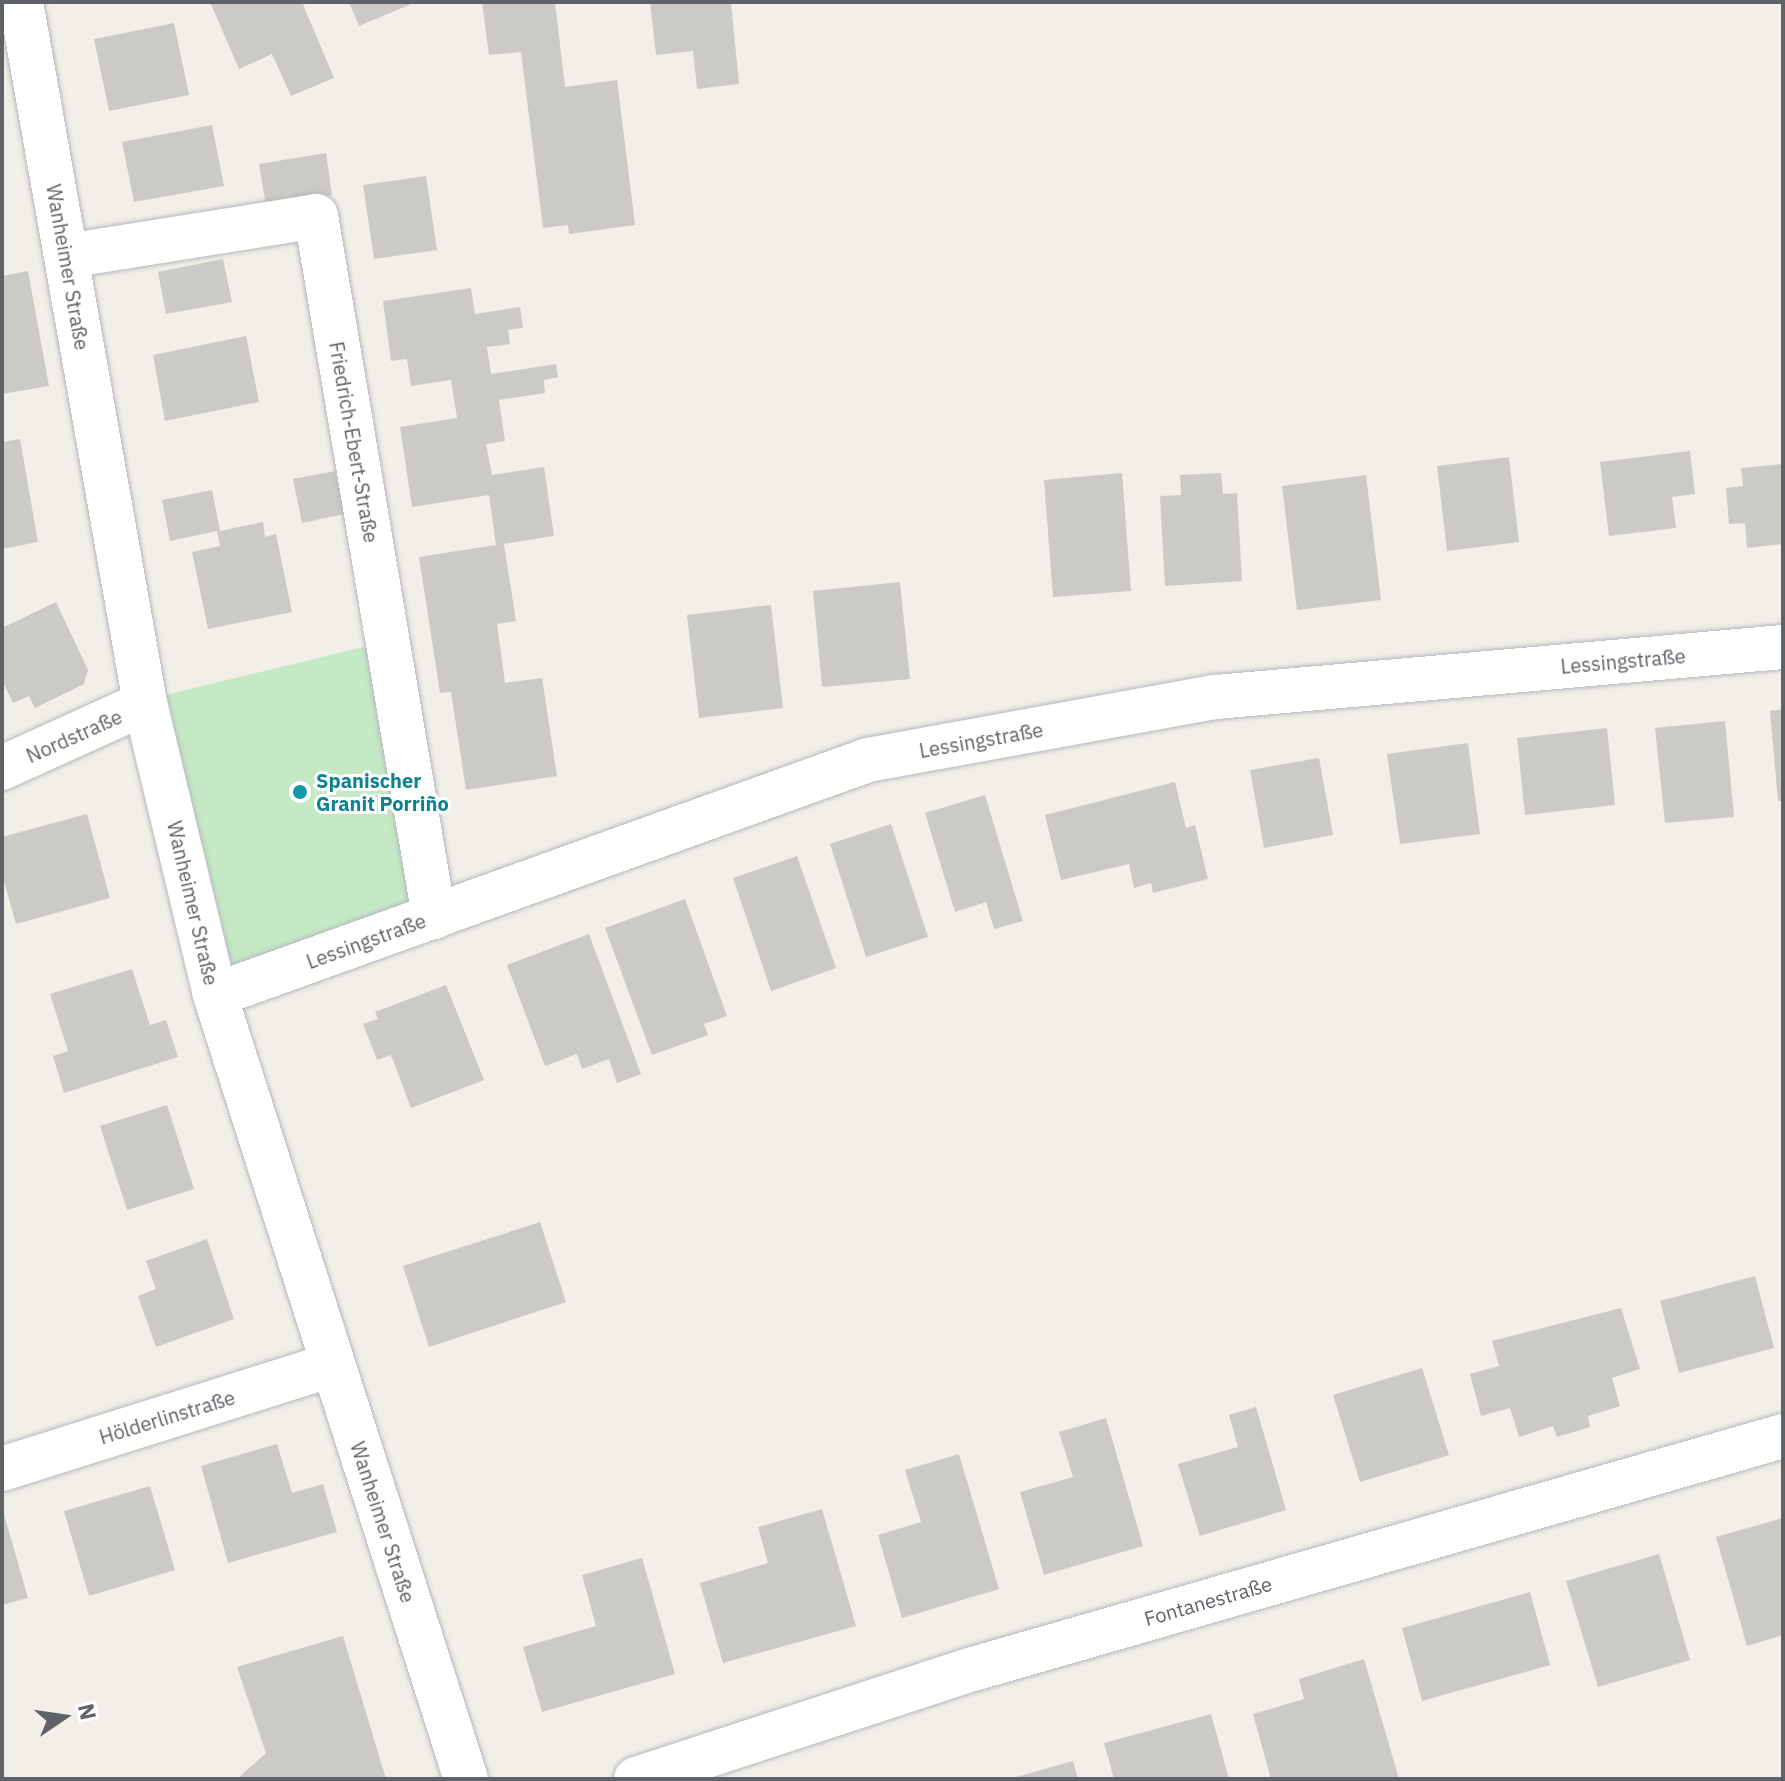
<!DOCTYPE html>
<meta charset="utf-8">
<style>
body{margin:0}
#map{position:relative;width:1785px;height:1781px;overflow:hidden;background:#f1efe8;font-family:"IBM Plex Sans",sans-serif}
div>[style]{position:absolute}
.green>*{inset:0;background:#c5e8c5}
.building>*{inset:0;background:#cccac5}
.roads{filter:drop-shadow(0 0 2px #b5b8bc) drop-shadow(0 0 2px #b5b8bc)}
.street>*{height:44px;margin:-22px;padding:0 22px;transform-origin:22px;border-radius:22px;background:#fff}
.dots>*{width:22px;height:22px;translate:-50% -50%;box-sizing:border-box;border:4px solid #fff;border-radius:50%}
span{translate:-50% -50%;white-space:nowrap;text-align:center;line-height:1.15;-webkit-text-stroke:6px #fff;paint-order:stroke}
.street-label{font-size:20px;color:#5f6368}
.culture-label{font-size:20px;color:#0d838f;font-weight:700}
.left{translate:0 -50%;text-align:left}
.frame{position:absolute;inset:0;border:4px solid #5f6368;pointer-events:none}
.north{position:absolute;left:24px;top:1677px;width:80px;height:80px;-webkit-text-stroke:6px #fff;paint-order:stroke;rotate:77deg;font-size:22px;font-weight:700;line-height:32px;text-align:center;color:#5f6368}
.north::after{content:'';display:block;margin:auto;width:28px;height:36px;background:#5f6368;clip-path:polygon(50% 0,100% 100%,50% 72%,0 100%)}
</style>
<div id="map">
<div class="green">
<i style="clip-path:polygon(371px 645px,415px 904px,232px 967px,166px 695px)"></i>
</div>
<div class="building">
<i style="clip-path:polygon(210px 2px,302px 2px,334px 78px,291px 96px,272px 54px,239px 69px)"></i>
<i style="clip-path:polygon(349px 2px,416px 2px,359px 26px)"></i>
<i style="clip-path:polygon(482px 2px,555px 2px,565px 87px,617px 80px,635px 225px,569px 234px,568px 225px,543px 228px,521px 52px,489px 55px)"></i>
<i style="clip-path:polygon(650px 2px,731px 2px,739px 84px,697px 89px,693px 51px,656px 55px)"></i>
<i style="clip-path:polygon(174px 23px,189px 95px,109px 111px,94px 39px)"></i>
<i style="clip-path:polygon(212px 125px,224px 186px,134px 202px,122px 142px)"></i>
<i style="clip-path:polygon(326px 153px,332px 195px,266px 206px,259px 164px)"></i>
<i style="clip-path:polygon(426px 176px,437px 250px,374px 259px,363px 185px)"></i>
<i style="clip-path:polygon(223px 259px,232px 302px,166px 314px,158px 272px)"></i>
<i style="clip-path:polygon(28px 271px,49px 386px,2px 394px,2px 276px)"></i>
<i style="clip-path:polygon(471px 288px,475px 314px,520px 307px,523px 328px,508px 330px,510px 344px,487px 347px,491px 374px,556px 364px,558px 377px,544px 380px,545px 393px,499px 400px,505px 441px,486px 444px,492px 475px,544px 467px,554px 536px,504px 544px,516px 621px,497px 624px,505px 683px,542px 678px,557px 776px,466px 790px,451px 692px,440px 693px,419px 557px,496px 545px,489px 495px,412px 507px,400px 427px,457px 418px,451px 380px,411px 386px,407px 359px,391px 361px,383px 301px)"></i>
<i style="clip-path:polygon(246px 336px,259px 402px,165px 421px,153px 355px)"></i>
<i style="clip-path:polygon(20px 439px,38px 542px,2px 549px,2px 442px)"></i>
<i style="clip-path:polygon(1690px 451px,1695px 494px,1672px 497px,1676px 528px,1609px 536px,1600px 462px)"></i>
<i style="clip-path:polygon(1509px 457px,1519px 542px,1447px 551px,1437px 466px)"></i>
<i style="clip-path:polygon(1783px 464px,1783px 544px,1747px 548px,1745px 523px,1729px 524px,1726px 488px,1743px 486px,1741px 468px)"></i>
<i style="clip-path:polygon(335px 471px,344px 514px,302px 523px,293px 479px)"></i>
<i style="clip-path:polygon(1122px 473px,1131px 591px,1053px 597px,1044px 480px)"></i>
<i style="clip-path:polygon(1221px 473px,1223px 494px,1237px 493px,1242px 581px,1165px 586px,1160px 496px,1181px 495px,1180px 475px)"></i>
<i style="clip-path:polygon(1366px 475px,1381px 600px,1297px 610px,1282px 486px)"></i>
<i style="clip-path:polygon(212px 490px,220px 531px,263px 522px,265px 537px,276px 534px,292px 612px,208px 629px,192px 552px,220px 546px,217px 531px,170px 541px,162px 500px)"></i>
<i style="clip-path:polygon(900px 582px,910px 679px,822px 687px,813px 591px)"></i>
<i style="clip-path:polygon(56px 602px,88px 670px,84px 684px,35px 708px,29px 696px,13px 703px,2px 680px,2px 628px)"></i>
<i style="clip-path:polygon(771px 605px,783px 708px,699px 718px,687px 615px)"></i>
<i style="clip-path:polygon(1783px 709px,1783px 801px,1778px 801px,1770px 711px)"></i>
<i style="clip-path:polygon(1725px 721px,1734px 817px,1665px 823px,1655px 728px)"></i>
<i style="clip-path:polygon(1607px 728px,1615px 805px,1525px 815px,1517px 738px)"></i>
<i style="clip-path:polygon(1468px 743px,1480px 834px,1400px 844px,1387px 754px)"></i>
<i style="clip-path:polygon(1319px 758px,1333px 835px,1264px 848px,1250px 770px)"></i>
<i style="clip-path:polygon(1175px 782px,1186px 828px,1195px 825px,1208px 879px,1153px 893px,1151px 883px,1134px 888px,1129px 864px,1061px 880px,1045px 815px)"></i>
<i style="clip-path:polygon(985px 795px,1023px 921px,994px 929px,986px 902px,955px 912px,925px 813px)"></i>
<i style="clip-path:polygon(87px 814px,110px 898px,16px 924px,2px 874px,2px 837px)"></i>
<i style="clip-path:polygon(891px 824px,928px 937px,866px 957px,830px 844px)"></i>
<i style="clip-path:polygon(797px 856px,836px 968px,771px 991px,733px 878px)"></i>
<i style="clip-path:polygon(685px 899px,727px 1016px,704px 1024px,708px 1035px,652px 1055px,605px 928px)"></i>
<i style="clip-path:polygon(589px 934px,641px 1074px,617px 1083px,609px 1059px,582px 1069px,577px 1054px,545px 1066px,507px 965px)"></i>
<i style="clip-path:polygon(132px 969px,150px 1025px,166px 1020px,178px 1057px,64px 1093px,53px 1056px,68px 1051px,50px 994px)"></i>
<i style="clip-path:polygon(446px 985px,484px 1080px,411px 1108px,391px 1055px,377px 1060px,363px 1024px,378px 1019px,375px 1012px)"></i>
<i style="clip-path:polygon(167px 1105px,194px 1189px,127px 1210px,100px 1126px)"></i>
<i style="clip-path:polygon(540px 1222px,566px 1302px,429px 1347px,403px 1266px)"></i>
<i style="clip-path:polygon(207px 1239px,234px 1319px,156px 1347px,138px 1296px,156px 1289px,146px 1261px)"></i>
<i style="clip-path:polygon(1755px 1276px,1774px 1348px,1679px 1373px,1660px 1301px)"></i>
<i style="clip-path:polygon(1621px 1308px,1640px 1369px,1612px 1378px,1620px 1406px,1588px 1416px,1590px 1427px,1557px 1437px,1553px 1426px,1519px 1437px,1510px 1408px,1481px 1416px,1470px 1374px,1499px 1366px,1492px 1341px)"></i>
<i style="clip-path:polygon(1422px 1368px,1449px 1455px,1360px 1482px,1333px 1395px)"></i>
<i style="clip-path:polygon(1256px 1407px,1286px 1510px,1200px 1536px,1178px 1464px,1238px 1447px,1229px 1415px)"></i>
<i style="clip-path:polygon(1106px 1418px,1143px 1546px,1044px 1575px,1020px 1492px,1073px 1477px,1059px 1432px)"></i>
<i style="clip-path:polygon(277px 1444px,292px 1493px,323px 1484px,337px 1532px,228px 1563px,201px 1466px)"></i>
<i style="clip-path:polygon(959px 1454px,999px 1589px,902px 1618px,878px 1535px,921px 1522px,905px 1470px)"></i>
<i style="clip-path:polygon(150px 1486px,175px 1570px,89px 1596px,64px 1511px)"></i>
<i style="clip-path:polygon(2px 1507px,28px 1598px,2px 1605px)"></i>
<i style="clip-path:polygon(822px 1509px,856px 1626px,723px 1663px,700px 1583px,768px 1563px,758px 1527px)"></i>
<i style="clip-path:polygon(1783px 1518px,1783px 1635px,1747px 1646px,1716px 1537px)"></i>
<i style="clip-path:polygon(1659px 1554px,1690px 1660px,1598px 1687px,1566px 1581px)"></i>
<i style="clip-path:polygon(642px 1558px,675px 1674px,542px 1712px,523px 1647px,596px 1626px,582px 1575px)"></i>
<i style="clip-path:polygon(1530px 1592px,1550px 1665px,1422px 1701px,1402px 1628px)"></i>
<i style="clip-path:polygon(343px 1636px,386px 1779px,237px 1779px,266px 1753px,237px 1667px)"></i>
<i style="clip-path:polygon(1364px 1659px,1399px 1779px,1271px 1779px,1253px 1714px,1304px 1699px,1299px 1679px)"></i>
<i style="clip-path:polygon(1211px 1714px,1229px 1779px,1114px 1779px,1104px 1743px)"></i>
<i style="clip-path:polygon(1073px 1761px,1078px 1779px,1012px 1779px,1012px 1778px)"></i>
</div>
<div class="roads">
<div class="street">
<i style="left:21px;top:2px;width:712px;rotate:79.97deg"></i>
<i style="left:145px;top:703px;width:300px;rotate:76.5deg"></i>
<i style="left:215px;top:995px;width:823px;rotate:72.25deg"></i>
<i style="left:67px;top:256px;width:252px;rotate:-9.1deg"></i>
<i style="left:316px;top:216px;width:711px;rotate:80.44deg"></i>
<i style="left:2px;top:768px;width:157px;rotate:-24.4deg"></i>
<i style="left:215px;top:995px;width:694px;rotate:-19.79deg"></i>
<i style="left:868px;top:760px;width:354px;rotate:-10.3deg"></i>
<i style="left:1216px;top:697px;width:569px;rotate:-5.04deg"></i>
<i style="left:2px;top:1469px;width:346px;rotate:-17.5deg"></i>
<i style="left:636px;top:1779px;width:354px;rotate:-18.1deg"></i>
<i style="left:973px;top:1669px;width:843px;rotate:-16.05deg"></i>
</div>
</div>
<div class="dots">
<i style="left:300px;top:792px;background:#0f9aa8"></i>
</div>
<div class="street-label">
<span style="left:68px;top:267px;rotate:80deg">Wanheimer Straße</span>
<span style="left:354px;top:442px;rotate:80deg">Friedrich-Ebert-Straße</span>
<span style="left:1623px;top:661px;rotate:-5deg">Lessingstraße</span>
<span style="left:74px;top:736px;rotate:-24deg">Nordstraße</span>
<span style="left:981px;top:740px;rotate:-10deg">Lessingstraße</span>
<span style="left:193px;top:903px;rotate:77deg">Wanheimer Straße</span>
<span style="left:366px;top:941px;rotate:-20deg">Lessingstraße</span>
<span style="left:167px;top:1417px;rotate:-17deg">Hölderlinstraße</span>
<span style="left:383px;top:1522px;rotate:72deg">Wanheimer Straße</span>
<span style="left:1208px;top:1601px;rotate:-16deg">Fontanestraße</span>
</div>
<div class="culture-label">
<span class="left" style="left:316px;top:792px">Spanischer<br>Granit Porriño</span>
</div>
<div class="frame"></div>
<div class="north">N</div>
</div>
